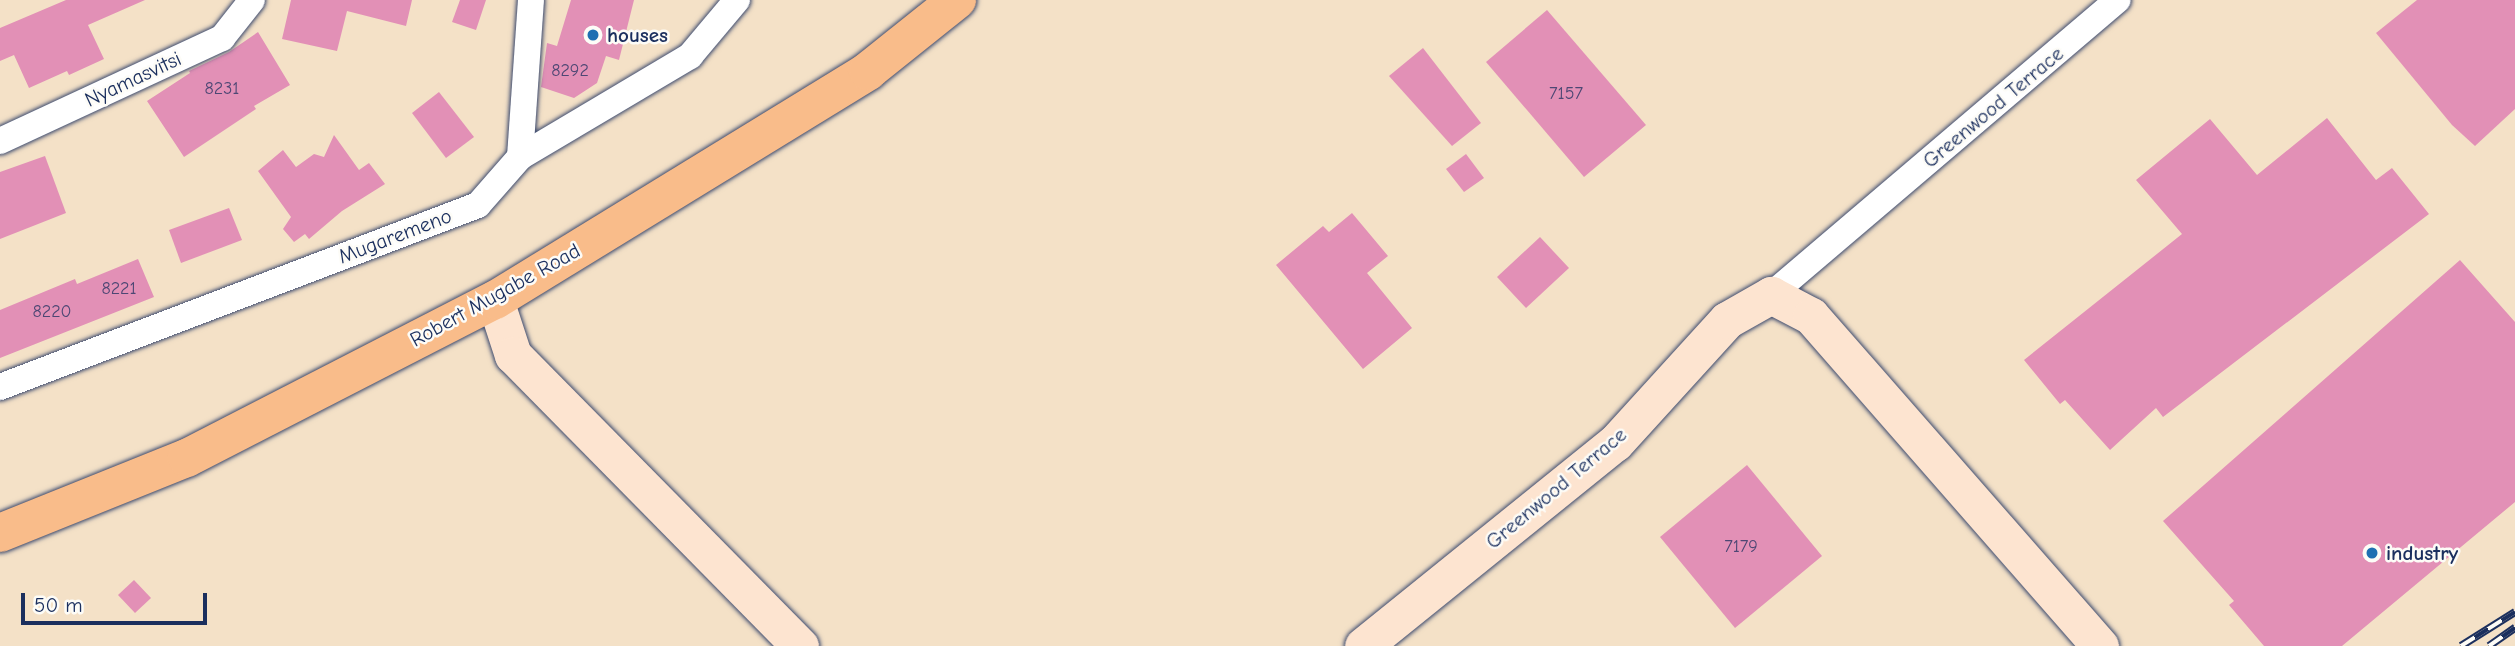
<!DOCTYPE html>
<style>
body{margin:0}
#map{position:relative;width:2515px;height:646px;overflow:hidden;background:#f4e1c7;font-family:"Comic Neue",sans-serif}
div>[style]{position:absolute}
.building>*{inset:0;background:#e290b6}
.roads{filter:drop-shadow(0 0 2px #3c4a6e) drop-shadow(0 0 2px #3c4a6e)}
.street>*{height:26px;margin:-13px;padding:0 13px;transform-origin:13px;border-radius:13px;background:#fff}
.secondary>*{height:37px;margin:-18.5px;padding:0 18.5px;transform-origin:18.5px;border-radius:18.5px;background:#fde4d0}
.primary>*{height:38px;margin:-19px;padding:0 19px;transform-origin:19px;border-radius:19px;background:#f9bc8a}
.rail>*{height:8px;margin-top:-4px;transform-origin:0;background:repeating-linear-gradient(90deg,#fdfcf7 0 16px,#1b2f5e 0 32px);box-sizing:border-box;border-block:2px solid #1b2f5e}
.dots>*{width:19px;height:19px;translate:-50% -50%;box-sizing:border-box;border:4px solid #fdfcf7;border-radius:50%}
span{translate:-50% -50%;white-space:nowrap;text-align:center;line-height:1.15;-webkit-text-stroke:5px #fdfcf7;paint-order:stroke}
.number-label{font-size:18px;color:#4d4774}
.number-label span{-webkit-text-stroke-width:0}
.poi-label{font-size:21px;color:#1b2f5e;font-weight:700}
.left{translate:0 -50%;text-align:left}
.street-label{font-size:21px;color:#1b2f5e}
.scale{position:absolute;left:21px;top:593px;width:186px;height:32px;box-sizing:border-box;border:4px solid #1b2f5e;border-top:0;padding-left:9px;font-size:21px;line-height:24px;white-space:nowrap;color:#1b2f5e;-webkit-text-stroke:5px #fdfcf7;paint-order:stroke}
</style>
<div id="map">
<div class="building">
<i style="clip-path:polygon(66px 0,145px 0,88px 25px,104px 59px,69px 75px,67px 71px,29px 88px,14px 55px,0 61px,0 28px)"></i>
<i style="clip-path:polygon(291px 0,412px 0,406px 26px,347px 11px,337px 51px,282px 39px)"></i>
<i style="clip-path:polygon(460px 0,486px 0,476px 30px,452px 22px)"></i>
<i style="clip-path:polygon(571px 0,634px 0,619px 60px,606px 56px,597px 83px,574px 98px,541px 87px,547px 43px,557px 46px)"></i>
<i style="clip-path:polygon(2417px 0,2515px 0,2515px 109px,2475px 146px,2452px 125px,2376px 33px)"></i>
<i style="clip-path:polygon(1547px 10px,1646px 125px,1584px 177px,1486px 62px)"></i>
<i style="clip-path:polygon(258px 32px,290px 85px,254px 106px,256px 109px,184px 157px,147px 101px,190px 73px,189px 71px,229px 52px)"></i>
<i style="clip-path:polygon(1423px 48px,1481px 123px,1452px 146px,1389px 76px)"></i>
<i style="clip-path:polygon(439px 92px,474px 137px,446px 158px,412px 113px)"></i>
<i style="clip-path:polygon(2327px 118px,2376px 180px,2392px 168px,2429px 214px,2163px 417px,2156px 408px,2110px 450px,2065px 400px,2060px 404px,2024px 360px,2182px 234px,2136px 180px,2210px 119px,2257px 175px)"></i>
<i style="clip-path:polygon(334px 135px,359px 170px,369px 163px,385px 184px,342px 211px,309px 239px,305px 234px,294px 242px,283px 229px,291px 217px,258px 171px,283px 150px,296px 167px,314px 154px,324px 157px)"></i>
<i style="clip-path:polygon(1466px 154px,1484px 178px,1464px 192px,1446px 169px)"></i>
<i style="clip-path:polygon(45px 156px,66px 213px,0 239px,0 172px)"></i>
<i style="clip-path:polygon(229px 208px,242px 240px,181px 263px,169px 230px)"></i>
<i style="clip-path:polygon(1352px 213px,1388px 256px,1367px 273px,1412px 328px,1363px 369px,1276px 265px,1323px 226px,1329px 232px)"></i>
<i style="clip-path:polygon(1540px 237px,1569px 268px,1526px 308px,1497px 277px)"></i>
<i style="clip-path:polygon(138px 259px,154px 297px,0 358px,0 310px,75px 279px,77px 284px)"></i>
<i style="clip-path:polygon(2460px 260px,2515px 322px,2515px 502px,2342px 646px,2264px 646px,2229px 605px,2234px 601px,2163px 521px)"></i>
<i style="clip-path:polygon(1747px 465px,1822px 556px,1735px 628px,1660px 537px)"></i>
<i style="clip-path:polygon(134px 580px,151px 598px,135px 613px,118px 595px)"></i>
</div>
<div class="roads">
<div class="street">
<i style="left:0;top:141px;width:245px;rotate:-24.9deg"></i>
<i style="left:222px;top:38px;width:48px;rotate:-51.7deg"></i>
<i style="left:520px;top:157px;width:157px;rotate:-86deg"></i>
<i style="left:1771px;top:295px;width:455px;rotate:-40.4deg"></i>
<i style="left:0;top:387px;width:511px;rotate:-20.84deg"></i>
<i style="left:478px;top:205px;width:64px;rotate:-48.8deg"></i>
<i style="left:520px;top:157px;width:198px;rotate:-30.7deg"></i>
<i style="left:690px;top:56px;width:73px;rotate:-50deg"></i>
</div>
<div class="secondary">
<i style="left:495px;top:300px;width:58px;rotate:71.9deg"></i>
<i style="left:513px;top:355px;width:409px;rotate:45.4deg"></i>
<i style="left:1363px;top:646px;width:324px;rotate:-38.9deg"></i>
<i style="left:1615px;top:443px;width:166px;rotate:-47.7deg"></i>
<i style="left:1727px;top:320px;width:51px;rotate:-29.6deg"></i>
<i style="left:1771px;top:295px;width:45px;rotate:27.7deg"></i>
<i style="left:1811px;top:316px;width:439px;rotate:48.8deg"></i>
</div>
<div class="primary">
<i style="left:0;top:533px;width:201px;rotate:-21.9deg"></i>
<i style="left:187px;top:458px;width:346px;rotate:-27.2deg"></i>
<i style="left:495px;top:300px;width:438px;rotate:-31.5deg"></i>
<i style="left:868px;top:71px;width:114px;rotate:-38.6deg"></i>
</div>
</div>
<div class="rail">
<i style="left:2461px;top:646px;width:64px;rotate:-32.2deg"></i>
<i style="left:2489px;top:646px;width:32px;rotate:-35deg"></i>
</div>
<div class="dots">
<i style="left:593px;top:35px;background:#1f6fb2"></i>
<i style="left:2372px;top:553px;background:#1f6fb2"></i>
</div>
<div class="number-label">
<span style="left:570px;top:71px">8292</span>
<span style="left:222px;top:89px">8231</span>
<span style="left:1566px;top:94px">7157</span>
<span style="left:119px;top:289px">8221</span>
<span style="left:52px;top:312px">8220</span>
<span style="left:1741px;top:547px">7179</span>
</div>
<div class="poi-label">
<span class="left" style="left:607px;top:35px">houses</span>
<span class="left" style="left:2386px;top:553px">industry</span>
</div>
<div class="street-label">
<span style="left:133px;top:79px;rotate:-25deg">Nyamasvitsi</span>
<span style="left:1993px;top:107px;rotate:-40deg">Greenwood Terrace</span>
<span style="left:395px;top:236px;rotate:-21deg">Mugaremeno</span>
<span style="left:495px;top:295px;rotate:-29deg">Robert Mugabe Road</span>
<span style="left:1556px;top:488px;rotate:-40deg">Greenwood Terrace</span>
</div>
<div class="scale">50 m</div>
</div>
